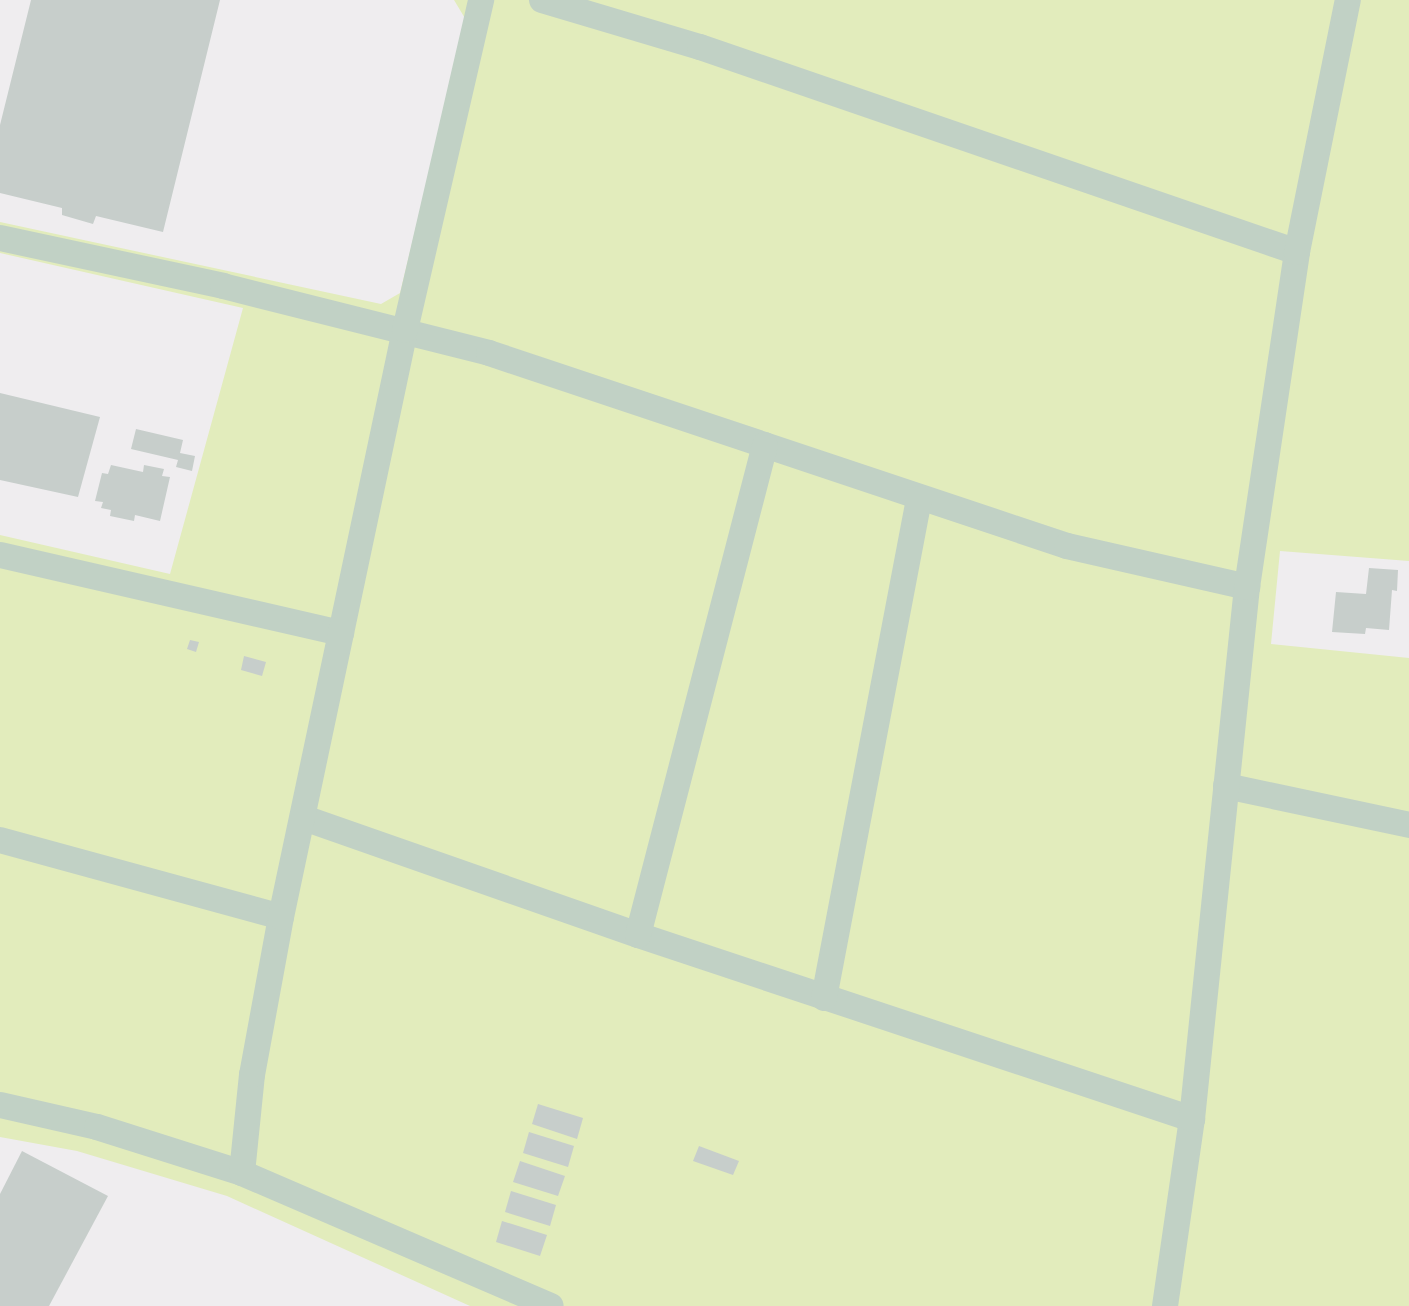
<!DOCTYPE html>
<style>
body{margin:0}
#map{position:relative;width:1409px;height:1306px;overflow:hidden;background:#efedef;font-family:Overpass,sans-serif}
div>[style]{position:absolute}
.green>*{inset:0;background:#e2ecbc}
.building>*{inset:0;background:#c7cecb}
.minor>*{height:26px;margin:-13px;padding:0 13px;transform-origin:13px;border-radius:13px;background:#c1d1c5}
span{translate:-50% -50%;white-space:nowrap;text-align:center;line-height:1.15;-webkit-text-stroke:4px #fff;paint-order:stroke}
</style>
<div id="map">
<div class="green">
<i style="clip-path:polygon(454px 0,1409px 0,1409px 561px,1280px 551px,1271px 644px,1409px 658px,1409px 1306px,470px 1306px,227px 1196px,77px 1151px,0 1137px,0 535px,170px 574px,243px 308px,0 253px,0 222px,381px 304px,400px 293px,466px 20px)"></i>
</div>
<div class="building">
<i style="clip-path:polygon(31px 0,220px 0,163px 232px,96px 216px,93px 224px,62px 215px,62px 208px,0 193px,0 125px)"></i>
<i style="clip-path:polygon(0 393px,100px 417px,78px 497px,0 480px)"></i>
<i style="clip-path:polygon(136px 429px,183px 440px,180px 453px,195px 456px,192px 471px,176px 467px,178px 460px,131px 449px)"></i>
<i style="clip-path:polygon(111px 465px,143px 472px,144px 465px,164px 469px,162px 476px,170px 477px,160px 521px,135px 515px,134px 521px,110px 516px,111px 510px,101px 508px,103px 502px,95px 501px,102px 473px,108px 474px)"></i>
<i style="clip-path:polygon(1369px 568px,1398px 570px,1397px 591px,1392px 590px,1389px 630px,1366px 628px,1365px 634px,1332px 632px,1336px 592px,1366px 594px)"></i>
<i style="clip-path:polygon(190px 640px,199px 642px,196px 652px,187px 649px)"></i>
<i style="clip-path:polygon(244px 656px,266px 662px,262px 676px,241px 670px)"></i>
<i style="clip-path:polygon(538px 1104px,583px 1118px,577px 1139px,532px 1124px)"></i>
<i style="clip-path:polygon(529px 1132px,574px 1146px,568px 1167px,523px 1153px)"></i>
<i style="clip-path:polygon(699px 1146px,739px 1161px,733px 1175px,693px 1161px)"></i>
<i style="clip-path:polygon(22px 1151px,108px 1196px,49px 1306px,0 1306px,0 1194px)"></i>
<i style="clip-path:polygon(520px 1161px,565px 1176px,558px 1196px,513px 1182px)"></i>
<i style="clip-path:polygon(511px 1191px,556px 1205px,550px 1226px,505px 1212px)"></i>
<i style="clip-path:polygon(502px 1221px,547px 1235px,540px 1256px,496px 1242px)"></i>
</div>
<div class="minor">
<i style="left:542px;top:0;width:165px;rotate:16.6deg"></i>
<i style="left:700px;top:47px;width:631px;rotate:18.95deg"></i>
<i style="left:0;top:238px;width:228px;rotate:12.1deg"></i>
<i style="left:223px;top:286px;width:274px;rotate:14.1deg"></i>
<i style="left:489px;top:353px;width:609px;rotate:18.46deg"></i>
<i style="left:1067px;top:546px;width:185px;rotate:12.8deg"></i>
<i style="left:0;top:555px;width:350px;rotate:12.9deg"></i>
<i style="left:1226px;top:786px;width:187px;rotate:12deg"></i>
<i style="left:304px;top:818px;width:354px;rotate:19.3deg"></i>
<i style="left:638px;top:935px;width:584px;rotate:18.37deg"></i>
<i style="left:0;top:840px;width:291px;rotate:15.3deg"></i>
<i style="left:638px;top:935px;width:506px;rotate:-75.47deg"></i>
<i style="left:824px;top:998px;width:508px;rotate:-79.22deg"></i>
<i style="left:0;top:1105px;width:99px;rotate:12.8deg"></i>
<i style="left:97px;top:1127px;width:152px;rotate:17.6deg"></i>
<i style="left:242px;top:1173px;width:336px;rotate:23.3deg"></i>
<i style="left:242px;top:1173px;width:99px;rotate:-84.2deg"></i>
<i style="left:252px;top:1075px;width:161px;rotate:-79.6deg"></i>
<i style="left:281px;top:917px;width:600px;rotate:-78.07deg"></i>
<i style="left:405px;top:330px;width:339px;rotate:-77deg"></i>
<i style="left:1165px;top:1306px;width:189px;rotate:-81.8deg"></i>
<i style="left:1192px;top:1119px;width:535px;rotate:-84.1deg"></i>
<i style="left:1247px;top:587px;width:339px;rotate:-81.5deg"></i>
<i style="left:1297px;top:252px;width:257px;rotate:-78.6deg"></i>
</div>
</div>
